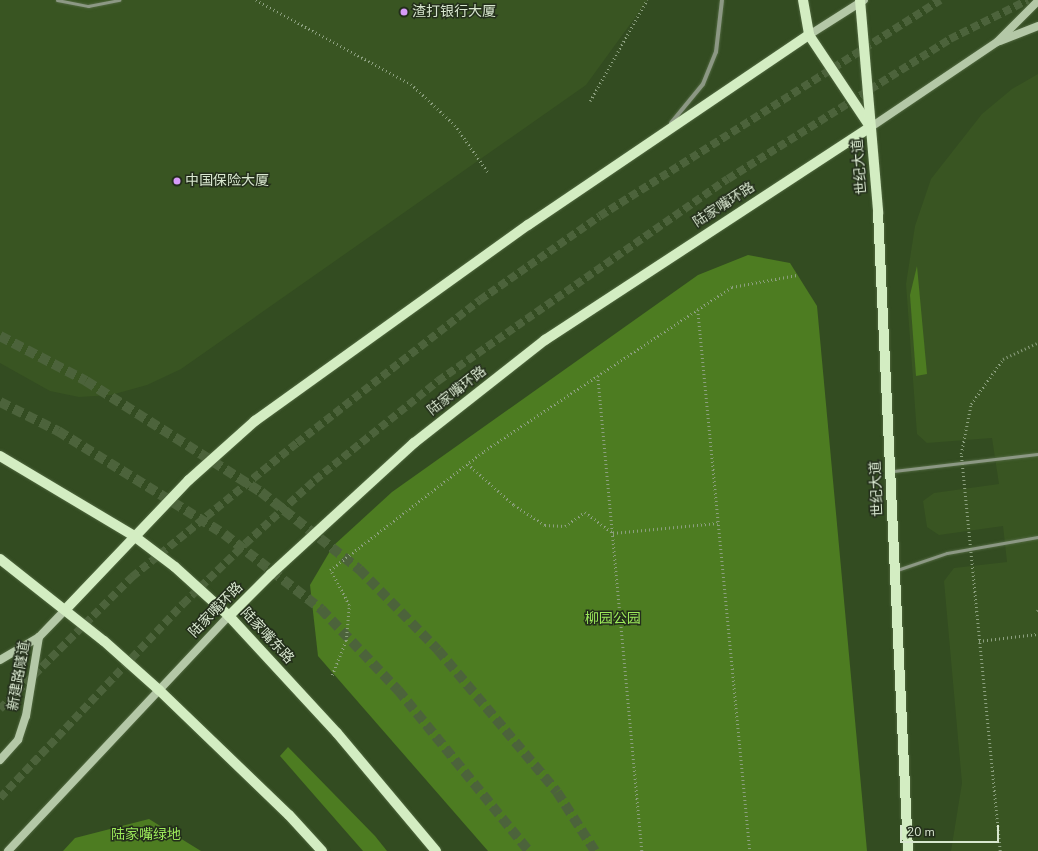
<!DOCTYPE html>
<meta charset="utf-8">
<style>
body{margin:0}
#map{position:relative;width:1038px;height:851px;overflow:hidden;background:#334c21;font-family:"Nunito Sans","Noto Sans SC",sans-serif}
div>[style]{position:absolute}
.built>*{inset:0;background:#395522}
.green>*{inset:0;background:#4d7c21}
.secondary-tunnel>*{height:8px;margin-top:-4px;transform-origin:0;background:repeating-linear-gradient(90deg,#4c633b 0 8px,transparent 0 12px)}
.primary-tunnel>*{height:10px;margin-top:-5px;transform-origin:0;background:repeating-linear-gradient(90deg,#4c633b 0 10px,transparent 0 15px)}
.path>*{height:2.5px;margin-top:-1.25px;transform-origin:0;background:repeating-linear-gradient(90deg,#8ca07f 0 1px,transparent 0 4px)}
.roads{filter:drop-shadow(0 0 1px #516840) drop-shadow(0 0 1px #516840)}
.lane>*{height:3px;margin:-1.5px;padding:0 1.5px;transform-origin:1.5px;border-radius:1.5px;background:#8c9884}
.street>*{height:4px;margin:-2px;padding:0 2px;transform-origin:2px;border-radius:2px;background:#8c9884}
.secondary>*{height:8px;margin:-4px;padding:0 4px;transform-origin:4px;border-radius:4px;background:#b4c8a7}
.primary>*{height:10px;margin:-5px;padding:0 5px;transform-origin:5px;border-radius:5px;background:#d3edc2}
.path-bridge>*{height:2.5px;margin-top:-1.25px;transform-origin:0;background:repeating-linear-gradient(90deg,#8ca07f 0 1px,transparent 0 4px)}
.dots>*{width:11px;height:11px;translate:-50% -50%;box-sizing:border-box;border:2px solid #232e1b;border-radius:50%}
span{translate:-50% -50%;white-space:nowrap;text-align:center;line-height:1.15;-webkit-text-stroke:3px #232e1b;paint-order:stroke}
.poi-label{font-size:14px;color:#d8e7cf}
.left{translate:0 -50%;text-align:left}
.street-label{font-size:14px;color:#d8e7cf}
.park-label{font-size:14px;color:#9ce95a}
.scale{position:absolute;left:900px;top:825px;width:99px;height:18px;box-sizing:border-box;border:2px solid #d8e7cf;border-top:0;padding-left:5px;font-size:12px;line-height:14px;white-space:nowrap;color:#d8e7cf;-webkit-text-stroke:3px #232e1b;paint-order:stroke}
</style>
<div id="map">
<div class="built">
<i style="clip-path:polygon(0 0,647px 0,647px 1px,586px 85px,181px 369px,147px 385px,111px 395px,79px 397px,50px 391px,0 363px)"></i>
<i style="clip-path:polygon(1038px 74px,1038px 851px,951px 851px,962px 783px,944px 581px,954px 568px,1007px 562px,1003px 526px,939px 535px,927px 527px,923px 501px,934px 493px,999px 484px,992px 438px,927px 443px,917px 434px,906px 284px,915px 226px,931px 179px,982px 114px,1012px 89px)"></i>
</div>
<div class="green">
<i style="clip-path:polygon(748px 255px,790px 263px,817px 306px,867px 851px,488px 851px,318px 656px,310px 585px,333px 546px,392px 492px,698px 275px)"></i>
<i style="clip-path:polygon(917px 266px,927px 374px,916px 376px,910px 295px)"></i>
<i style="clip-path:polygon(288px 747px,375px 836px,387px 851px,363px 851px,280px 756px)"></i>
<i style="clip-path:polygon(149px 819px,201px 851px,63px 851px,75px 838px)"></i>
</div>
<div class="secondary-tunnel">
<i style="left:0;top:709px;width:187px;rotate:-45deg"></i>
<i style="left:132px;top:577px;width:213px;rotate:-39.1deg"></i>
<i style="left:297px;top:443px;width:232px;rotate:-38deg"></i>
<i style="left:480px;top:300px;width:146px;rotate:-35deg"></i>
<i style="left:600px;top:216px;width:403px;rotate:-32.4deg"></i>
<i style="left:0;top:798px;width:267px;rotate:-46.7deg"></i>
<i style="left:183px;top:604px;width:86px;rotate:-44.1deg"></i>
<i style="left:245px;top:544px;width:95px;rotate:-42.4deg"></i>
<i style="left:315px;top:480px;width:158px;rotate:-38.8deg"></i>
<i style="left:438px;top:381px;width:353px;rotate:-34.9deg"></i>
<i style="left:728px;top:179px;width:262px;rotate:-32.2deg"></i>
<i style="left:950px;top:39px;width:87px;rotate:-26.6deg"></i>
</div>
<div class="primary-tunnel">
<i style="left:0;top:336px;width:97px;rotate:27.6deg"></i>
<i style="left:86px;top:381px;width:207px;rotate:32.4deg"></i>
<i style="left:261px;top:492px;width:125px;rotate:38.2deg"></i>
<i style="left:359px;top:569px;width:113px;rotate:45.7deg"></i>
<i style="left:438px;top:650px;width:185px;rotate:50deg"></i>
<i style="left:557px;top:792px;width:70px;rotate:57.2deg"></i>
<i style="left:0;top:402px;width:65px;rotate:26.6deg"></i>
<i style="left:58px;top:431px;width:195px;rotate:31.8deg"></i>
<i style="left:224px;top:534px;width:123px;rotate:37.7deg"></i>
<i style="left:321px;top:609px;width:112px;rotate:46.5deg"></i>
<i style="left:398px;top:690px;width:208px;rotate:50.9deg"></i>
</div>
<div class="path">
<i style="left:256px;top:0;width:176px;rotate:28.5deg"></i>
<i style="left:411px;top:84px;width:60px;rotate:43deg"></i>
<i style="left:455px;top:125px;width:57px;rotate:54.9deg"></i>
<i style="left:590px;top:101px;width:116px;rotate:-60.6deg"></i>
<i style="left:698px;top:310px;width:543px;rotate:84.51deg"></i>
<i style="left:598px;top:376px;width:477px;rotate:84.7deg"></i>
<i style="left:468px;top:464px;width:62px;rotate:41.7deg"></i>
<i style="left:514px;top:505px;width:37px;rotate:33deg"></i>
<i style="left:545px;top:525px;width:20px;rotate:3deg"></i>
<i style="left:565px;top:526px;width:24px;rotate:-35deg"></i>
<i style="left:585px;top:512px;width:35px;rotate:37deg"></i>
<i style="left:613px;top:533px;width:105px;rotate:-5.4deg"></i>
<i style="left:1037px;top:611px;width:1px;rotate:-45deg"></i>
<i style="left:979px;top:641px;width:59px;rotate:-6.8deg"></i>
<i style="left:332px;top:675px;width:37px;rotate:-68deg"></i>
<i style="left:346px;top:641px;width:36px;rotate:-85deg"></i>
<i style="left:349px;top:605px;width:40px;rotate:-118deg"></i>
<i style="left:330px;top:570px;width:195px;rotate:-37.7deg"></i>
<i style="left:484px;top:451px;width:297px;rotate:-33.5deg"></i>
<i style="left:732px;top:287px;width:66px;rotate:-10.5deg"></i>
</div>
<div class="roads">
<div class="lane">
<i style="left:57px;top:0;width:32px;rotate:11deg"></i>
<i style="left:88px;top:6px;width:32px;rotate:-11deg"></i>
<i style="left:893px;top:471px;width:146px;rotate:-6.7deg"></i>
<i style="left:897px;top:570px;width:53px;rotate:-18.8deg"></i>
<i style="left:947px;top:553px;width:92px;rotate:-10deg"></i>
</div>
<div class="street">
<i style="left:671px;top:123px;width:50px;rotate:-50.6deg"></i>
<i style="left:703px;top:84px;width:35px;rotate:-68deg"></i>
<i style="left:716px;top:52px;width:52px;rotate:-83.4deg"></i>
</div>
<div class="secondary">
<i style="left:809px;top:35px;width:65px;rotate:-32.5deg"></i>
<i style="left:1000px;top:41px;width:41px;rotate:-21.5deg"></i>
<i style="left:871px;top:127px;width:152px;rotate:-34deg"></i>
<i style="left:997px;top:42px;width:58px;rotate:-45deg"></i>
<i style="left:0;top:660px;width:45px;rotate:-30.5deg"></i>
<i style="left:39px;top:637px;width:37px;rotate:-46deg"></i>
<i style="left:0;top:760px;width:27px;rotate:-48deg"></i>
<i style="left:18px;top:740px;width:25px;rotate:-72deg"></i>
<i style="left:26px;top:716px;width:80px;rotate:-80.7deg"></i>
<i style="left:8px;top:851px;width:323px;rotate:-46.8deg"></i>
</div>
<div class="primary">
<i style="left:803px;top:0;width:36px;rotate:80deg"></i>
<i style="left:809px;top:35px;width:108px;rotate:56.3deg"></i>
<i style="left:860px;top:0;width:213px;rotate:85.1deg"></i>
<i style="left:878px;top:212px;width:640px;rotate:87.31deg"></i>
<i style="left:0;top:456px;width:156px;rotate:30.8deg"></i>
<i style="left:134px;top:536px;width:51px;rotate:37.1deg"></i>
<i style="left:175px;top:567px;width:73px;rotate:42.2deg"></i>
<i style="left:229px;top:616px;width:159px;rotate:47.3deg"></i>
<i style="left:337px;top:733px;width:154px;rotate:50deg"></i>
<i style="left:0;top:559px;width:132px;rotate:38.3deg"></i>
<i style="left:104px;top:641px;width:74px;rotate:41.7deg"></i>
<i style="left:159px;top:690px;width:180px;rotate:43.9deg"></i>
<i style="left:289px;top:815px;width:49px;rotate:47.5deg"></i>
<i style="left:65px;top:610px;width:180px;rotate:-46.4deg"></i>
<i style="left:189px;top:480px;width:89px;rotate:-41.8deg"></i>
<i style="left:255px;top:421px;width:336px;rotate:-35.7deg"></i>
<i style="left:528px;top:225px;width:339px;rotate:-34.1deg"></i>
<i style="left:229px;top:616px;width:59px;rotate:-45deg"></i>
<i style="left:271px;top:574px;width:194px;rotate:-42.5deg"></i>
<i style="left:414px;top:443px;width:167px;rotate:-38.2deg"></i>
<i style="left:545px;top:340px;width:389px;rotate:-33.2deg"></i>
</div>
</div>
<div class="path-bridge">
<i style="left:1000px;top:851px;width:399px;rotate:-95.6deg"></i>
<i style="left:961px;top:454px;width:51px;rotate:-78.7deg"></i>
<i style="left:971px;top:404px;width:55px;rotate:-54.6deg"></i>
<i style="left:1003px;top:359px;width:38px;rotate:-25deg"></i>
</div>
<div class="dots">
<i style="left:404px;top:12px;background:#d79bf9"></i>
<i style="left:177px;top:181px;background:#d79bf9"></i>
</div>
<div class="poi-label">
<span class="left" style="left:412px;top:12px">渣打银行大厦</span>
<span class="left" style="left:185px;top:181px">中国保险大厦</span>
</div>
<div class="street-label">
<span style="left:860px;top:167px;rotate:-95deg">世纪大道</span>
<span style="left:724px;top:205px;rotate:-33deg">陆家嘴环路</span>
<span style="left:457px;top:391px;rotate:-38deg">陆家嘴环路</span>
<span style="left:877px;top:489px;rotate:-93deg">世纪大道</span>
<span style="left:216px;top:610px;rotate:-46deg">陆家嘴环路</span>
<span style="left:267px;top:636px;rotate:47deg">陆家嘴东路</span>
<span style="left:19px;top:676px;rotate:-80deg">新建路隧道</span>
</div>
<div class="park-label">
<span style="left:613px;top:619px">柳园公园</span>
<span style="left:146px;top:835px">陆家嘴绿地</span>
</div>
<div class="scale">20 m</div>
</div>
